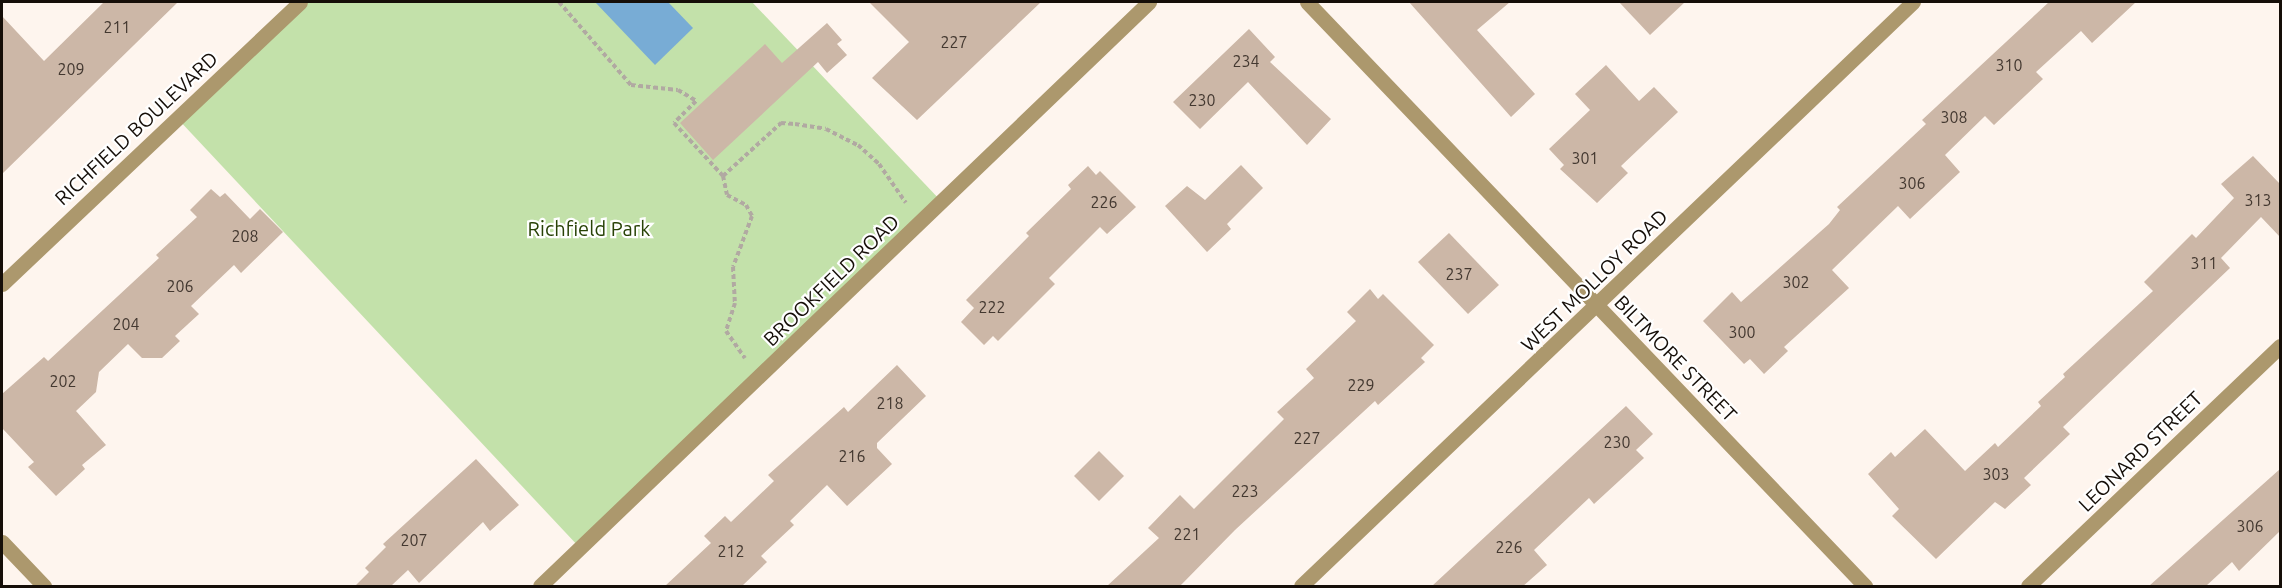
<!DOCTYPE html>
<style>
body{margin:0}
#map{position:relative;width:2282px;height:588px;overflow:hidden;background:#fef5ee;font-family:Ubuntu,sans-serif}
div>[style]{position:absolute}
.green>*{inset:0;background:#c3e1aa}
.water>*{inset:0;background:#78acd5}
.building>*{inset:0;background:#ccb7a7}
.path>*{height:4px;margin-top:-2px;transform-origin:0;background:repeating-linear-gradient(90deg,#b1a9a2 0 4.5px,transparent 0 7.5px)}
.minor>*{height:15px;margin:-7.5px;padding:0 7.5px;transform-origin:7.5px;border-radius:7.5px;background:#ac986d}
span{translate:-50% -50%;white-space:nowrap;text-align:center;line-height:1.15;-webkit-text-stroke:4.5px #fff;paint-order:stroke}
.number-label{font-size:16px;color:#433830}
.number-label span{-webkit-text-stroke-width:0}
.street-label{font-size:20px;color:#150e08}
.park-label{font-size:20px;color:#284206}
.frame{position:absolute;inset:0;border:3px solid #150e08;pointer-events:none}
</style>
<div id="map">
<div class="green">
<i style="clip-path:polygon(300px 2px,752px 2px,942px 202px,580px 548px,177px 118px)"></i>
</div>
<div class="water">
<i style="clip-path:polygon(595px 2px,668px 2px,693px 28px,655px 65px)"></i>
</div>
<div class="building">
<i style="clip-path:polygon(104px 2px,178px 2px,2px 174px,2px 16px,44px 61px)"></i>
<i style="clip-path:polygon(869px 2px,1041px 2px,917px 120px,872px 78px,909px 42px)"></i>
<i style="clip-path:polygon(1409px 2px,1510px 2px,1477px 30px,1535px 94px,1511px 117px)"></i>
<i style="clip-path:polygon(1619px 2px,1685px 2px,1650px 35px)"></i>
<i style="clip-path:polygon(2049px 2px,2136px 2px,2092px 43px,2081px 31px,2036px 72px,2043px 79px,1994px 125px,1985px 116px,1945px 155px,1960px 172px,1910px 219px,1898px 206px,1832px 270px,1849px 288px,1784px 347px,1788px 351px,1764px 374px,1750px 359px,1744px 364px,1703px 321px,1732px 292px,1741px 302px,1829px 224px,1840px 210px,1837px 207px,1926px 124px,1922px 120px)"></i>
<i style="clip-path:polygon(827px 23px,842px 40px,837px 44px,847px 55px,827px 73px,818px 62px,713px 160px,680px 123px,765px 44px,782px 63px)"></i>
<i style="clip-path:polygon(1249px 29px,1275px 57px,1270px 62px,1331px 119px,1307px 145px,1248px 82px,1200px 129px,1173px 102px)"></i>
<i style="clip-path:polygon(1606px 65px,1639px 101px,1654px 87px,1678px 112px,1621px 166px,1628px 173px,1597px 203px,1560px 169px,1564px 165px,1549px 149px,1590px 110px,1575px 94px)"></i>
<i style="clip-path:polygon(2253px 156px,2280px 184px,2280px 237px,2261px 217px,2221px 258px,2230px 268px,2063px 427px,2070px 434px,2024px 478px,2031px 485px,2005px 509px,1995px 502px,1936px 559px,1892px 516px,1899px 509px,1868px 474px,1891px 452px,1895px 457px,1925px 429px,1965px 471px,1995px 443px,1998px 447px,2041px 406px,2038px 402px,2065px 377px,2063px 374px,2153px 291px,2144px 282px,2192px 234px,2196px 238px,2234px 198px,2221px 184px)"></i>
<i style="clip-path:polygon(1241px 165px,1263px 188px,1227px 224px,1231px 229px,1207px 252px,1165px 206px,1187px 186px,1205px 200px)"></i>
<i style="clip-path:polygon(1088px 166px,1096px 175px,1100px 171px,1136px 207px,1107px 234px,1100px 227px,1049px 278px,1055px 284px,998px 341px,993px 336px,984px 345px,961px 322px,974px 308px,966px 300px,1029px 236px,1026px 233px,1071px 189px,1068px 185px)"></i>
<i style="clip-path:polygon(211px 189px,220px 197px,225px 193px,250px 219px,260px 209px,283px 232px,241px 273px,234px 265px,191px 306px,199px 314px,175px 336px,180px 341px,162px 358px,142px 358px,128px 344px,99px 372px,96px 392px,76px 411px,106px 445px,82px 465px,85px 469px,56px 496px,28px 467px,34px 462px,2px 428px,2px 394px,44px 357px,48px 361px,159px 258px,156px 255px,197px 217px,190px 210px)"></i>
<i style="clip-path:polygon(1449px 233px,1499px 285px,1468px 314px,1418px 262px)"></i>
<i style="clip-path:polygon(1370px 289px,1378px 299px,1383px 294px,1434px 345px,1421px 358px,1425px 362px,1378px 405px,1375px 401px,1235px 530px,1180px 586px,1107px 586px,1159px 538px,1148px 528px,1180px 495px,1194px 509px,1284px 419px,1277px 412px,1314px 378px,1306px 369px,1356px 321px,1347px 312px)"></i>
<i style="clip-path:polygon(897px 365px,926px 396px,877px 443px,877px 448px,892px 464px,847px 506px,827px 485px,790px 521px,794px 525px,761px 556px,767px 562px,742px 586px,665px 586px,711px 543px,704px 536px,725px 516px,731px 522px,774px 481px,768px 475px,844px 407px,848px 412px)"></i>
<i style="clip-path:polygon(1626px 406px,1653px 434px,1636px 450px,1644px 458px,1594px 504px,1589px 498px,1534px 550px,1547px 565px,1523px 586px,1432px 586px)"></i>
<i style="clip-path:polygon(1099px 451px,1124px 476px,1099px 501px,1074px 476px)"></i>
<i style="clip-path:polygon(476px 459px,519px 505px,490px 531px,483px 522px,419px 583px,408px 570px,391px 586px,355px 586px,369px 572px,365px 568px,386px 547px,383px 544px)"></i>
<i style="clip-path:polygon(2280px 469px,2280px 531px,2239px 571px,2232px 562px,2206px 586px,2149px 586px)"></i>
</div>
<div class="path">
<i style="left:559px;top:2px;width:110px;rotate:49.1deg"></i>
<i style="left:631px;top:85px;width:47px;rotate:6.1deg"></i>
<i style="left:678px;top:90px;width:21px;rotate:31deg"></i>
<i style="left:696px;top:101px;width:31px;rotate:135deg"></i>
<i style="left:674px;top:123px;width:72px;rotate:47.2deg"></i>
<i style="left:723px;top:176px;width:79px;rotate:-42.4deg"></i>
<i style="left:781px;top:123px;width:14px;rotate:4deg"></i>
<i style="left:795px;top:124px;width:31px;rotate:9deg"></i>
<i style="left:826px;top:129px;width:36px;rotate:27deg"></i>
<i style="left:858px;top:145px;width:28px;rotate:42deg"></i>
<i style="left:879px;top:164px;width:47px;rotate:55.3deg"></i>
<i style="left:723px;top:176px;width:19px;rotate:78deg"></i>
<i style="left:727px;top:195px;width:21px;rotate:28deg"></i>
<i style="left:746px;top:205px;width:13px;rotate:61deg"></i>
<i style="left:752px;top:216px;width:54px;rotate:110.4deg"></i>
<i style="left:733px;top:267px;width:36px;rotate:87deg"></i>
<i style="left:735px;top:303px;width:29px;rotate:108deg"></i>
<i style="left:726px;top:331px;width:33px;rotate:55deg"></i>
</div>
<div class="minor">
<i style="left:1307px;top:2px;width:808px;rotate:46.3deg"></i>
<i style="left:2px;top:284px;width:410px;rotate:-43.4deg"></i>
<i style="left:2px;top:542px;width:61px;rotate:46.3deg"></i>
<i style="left:540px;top:586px;width:844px;rotate:-43.8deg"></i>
<i style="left:1301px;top:586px;width:846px;rotate:-43.66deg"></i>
<i style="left:2028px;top:586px;width:348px;rotate:-43.6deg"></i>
</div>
<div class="number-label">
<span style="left:117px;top:27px">211</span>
<span style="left:954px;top:42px">227</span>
<span style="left:1246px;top:61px">234</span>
<span style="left:2009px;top:65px">310</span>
<span style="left:71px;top:69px">209</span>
<span style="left:1202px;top:100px">230</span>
<span style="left:1954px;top:117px">308</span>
<span style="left:1585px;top:158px">301</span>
<span style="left:1912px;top:183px">306</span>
<span style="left:2258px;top:200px">313</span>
<span style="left:1104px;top:202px">226</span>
<span style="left:245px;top:236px">208</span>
<span style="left:2204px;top:263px">311</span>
<span style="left:1459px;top:274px">237</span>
<span style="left:1796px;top:282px">302</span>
<span style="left:180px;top:286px">206</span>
<span style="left:992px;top:307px">222</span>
<span style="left:126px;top:324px">204</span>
<span style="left:1742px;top:332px">300</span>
<span style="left:63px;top:381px">202</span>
<span style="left:1361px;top:385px">229</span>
<span style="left:890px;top:403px">218</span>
<span style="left:1307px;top:438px">227</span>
<span style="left:1617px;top:442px">230</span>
<span style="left:852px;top:456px">216</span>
<span style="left:1996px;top:474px">303</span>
<span style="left:1245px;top:491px">223</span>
<span style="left:2250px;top:526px">306</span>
<span style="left:1187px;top:534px">221</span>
<span style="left:414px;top:540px">207</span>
<span style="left:1509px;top:547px">226</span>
<span style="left:731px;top:551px">212</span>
</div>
<div class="street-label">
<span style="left:136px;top:128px;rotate:-43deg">RICHFIELD BOULEVARD</span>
<span style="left:831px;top:280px;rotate:-44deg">BROOKFIELD ROAD</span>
<span style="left:1594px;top:280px;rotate:-44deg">WEST MOLLOY ROAD</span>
<span style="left:1676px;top:358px;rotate:46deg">BILTMORE STREET</span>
<span style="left:2140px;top:451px;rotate:-44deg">LEONARD STREET</span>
</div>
<div class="park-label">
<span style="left:589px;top:228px">Richfield Park</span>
</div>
<div class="frame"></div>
</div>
